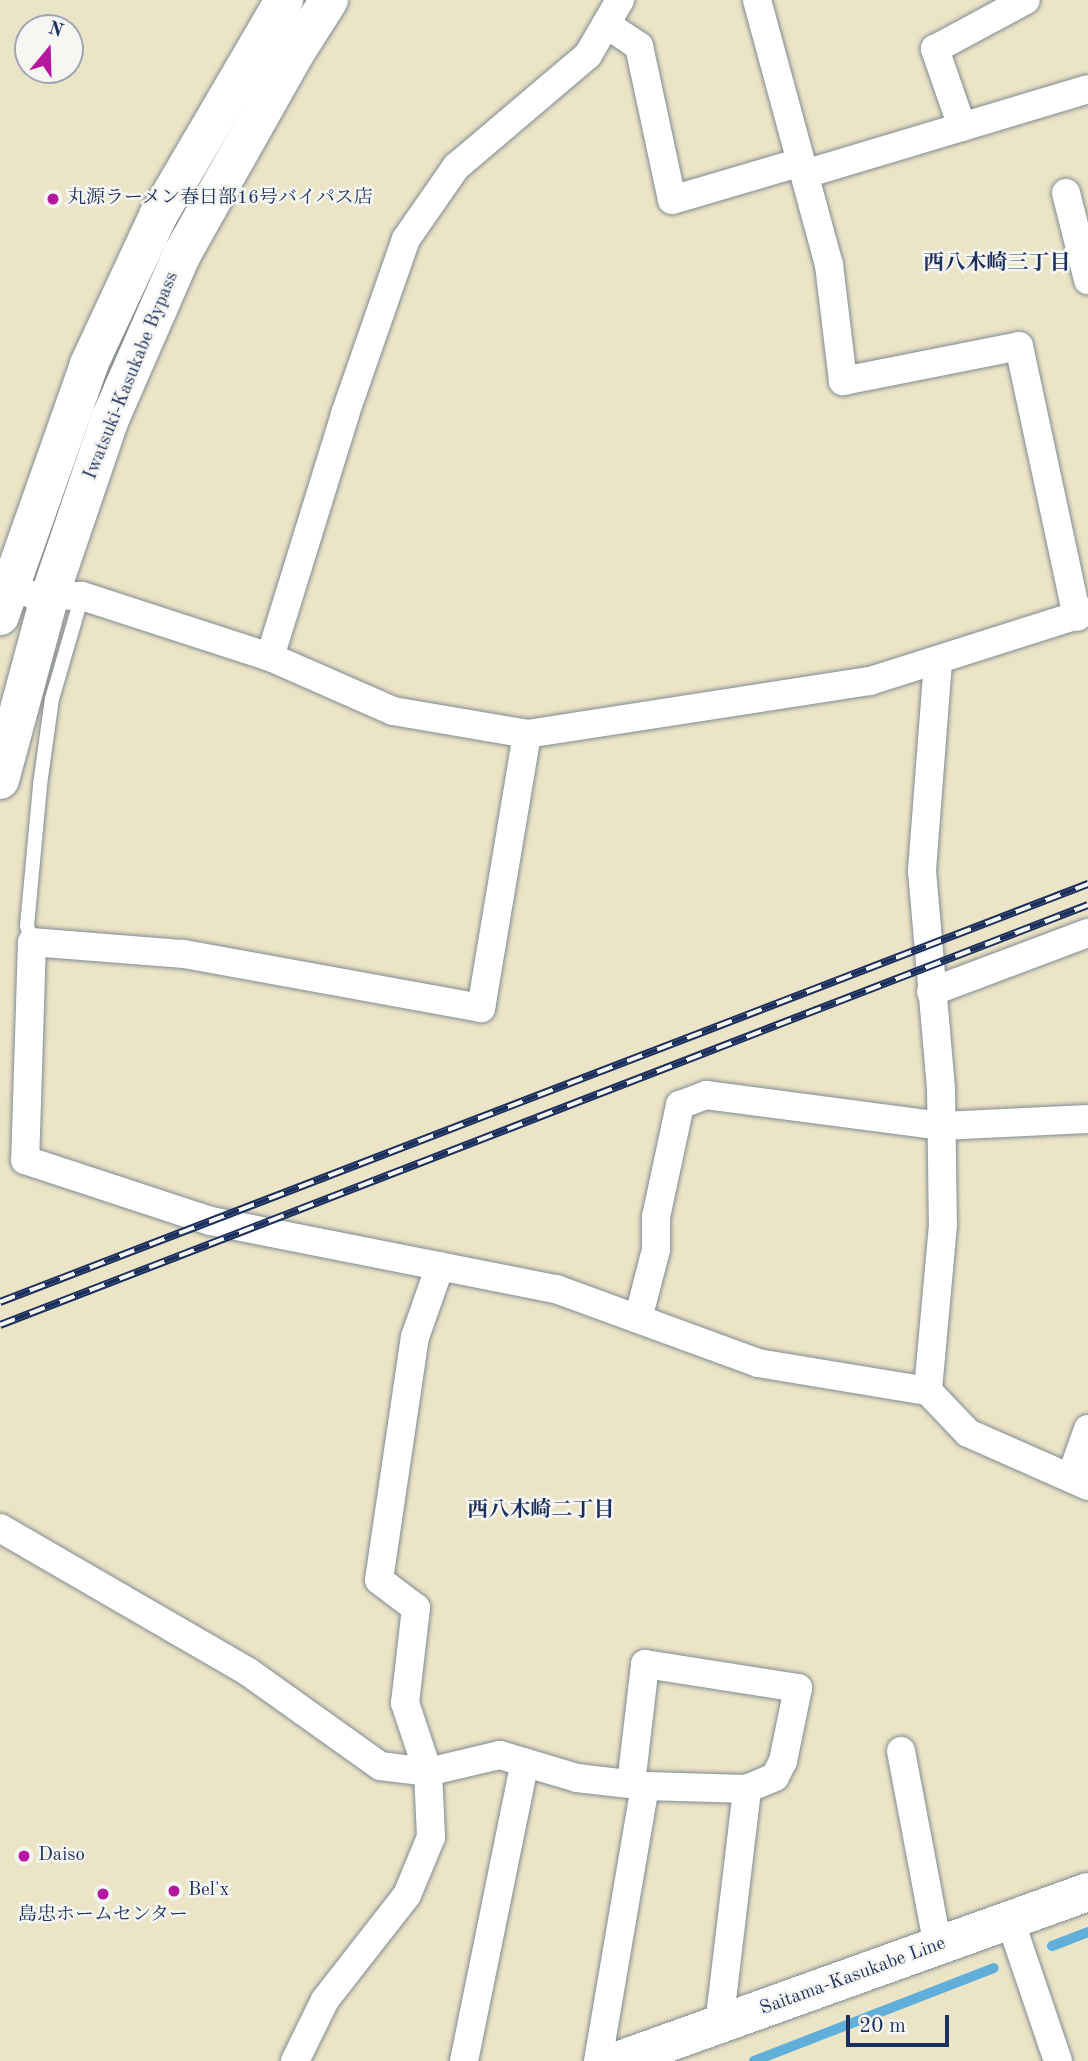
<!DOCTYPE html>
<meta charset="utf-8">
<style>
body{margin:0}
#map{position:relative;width:1088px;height:2061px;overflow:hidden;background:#ebe4c6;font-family:"Old Standard TT","Noto Serif JP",serif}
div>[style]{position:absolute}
.stream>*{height:10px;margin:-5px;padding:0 5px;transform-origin:5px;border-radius:5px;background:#60afda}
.roads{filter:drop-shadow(0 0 2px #838a92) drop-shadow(0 0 2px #838a92)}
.lane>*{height:14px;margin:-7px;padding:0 7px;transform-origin:7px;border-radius:7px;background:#fff}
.street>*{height:28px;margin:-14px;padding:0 14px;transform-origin:14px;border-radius:14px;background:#fff}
.primary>*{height:38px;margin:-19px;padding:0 19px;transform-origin:19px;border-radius:19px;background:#fff}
.highway>*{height:38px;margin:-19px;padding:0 19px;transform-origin:19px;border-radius:19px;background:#fff}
.rail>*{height:8px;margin-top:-4px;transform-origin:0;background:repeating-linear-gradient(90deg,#f6f6f2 0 16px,#1b2f5e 0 32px);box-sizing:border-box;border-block:2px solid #1b2f5e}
.dots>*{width:19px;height:19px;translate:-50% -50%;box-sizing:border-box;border:4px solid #f6f6f2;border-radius:50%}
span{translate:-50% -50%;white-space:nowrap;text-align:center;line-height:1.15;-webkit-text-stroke:5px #f6f6f2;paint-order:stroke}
.poi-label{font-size:19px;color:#1b2f5e}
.left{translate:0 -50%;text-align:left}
.street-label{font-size:19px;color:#1b2f5e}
.neighbourhood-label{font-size:21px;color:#1b2f5e;font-weight:700}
.north{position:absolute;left:14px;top:14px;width:70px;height:70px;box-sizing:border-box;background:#f6f6f2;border:2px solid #9ea6b7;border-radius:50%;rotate:19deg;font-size:19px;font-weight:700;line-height:28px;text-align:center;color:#1b2f5e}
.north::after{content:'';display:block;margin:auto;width:24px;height:32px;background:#b5179e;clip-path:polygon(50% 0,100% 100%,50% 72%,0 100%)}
.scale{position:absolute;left:846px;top:2015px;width:103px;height:32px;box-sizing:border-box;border:4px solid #1b2f5e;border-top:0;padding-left:9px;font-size:21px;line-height:24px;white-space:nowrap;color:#1b2f5e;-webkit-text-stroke:5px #f6f6f2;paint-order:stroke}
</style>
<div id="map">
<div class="stream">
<i style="left:1052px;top:1946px;width:39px;rotate:-21deg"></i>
<i style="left:754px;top:2061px;width:257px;rotate:-21.2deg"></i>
</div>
<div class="roads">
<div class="lane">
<i style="left:32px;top:942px;width:17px;rotate:-107deg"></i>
<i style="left:27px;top:926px;width:142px;rotate:-84.7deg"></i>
<i style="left:40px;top:785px;width:87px;rotate:-82.1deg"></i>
<i style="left:52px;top:699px;width:107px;rotate:-73.8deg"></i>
</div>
<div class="street">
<i style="left:757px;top:0;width:275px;rotate:74.8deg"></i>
<i style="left:829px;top:265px;width:117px;rotate:83.1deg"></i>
<i style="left:843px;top:381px;width:179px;rotate:-11.2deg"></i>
<i style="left:1019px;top:346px;width:277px;rotate:77.9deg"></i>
<i style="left:606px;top:24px;width:40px;rotate:34deg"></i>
<i style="left:639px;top:46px;width:157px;rotate:77.9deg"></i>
<i style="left:672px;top:200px;width:134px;rotate:-16.4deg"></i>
<i style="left:962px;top:127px;width:83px;rotate:-109.1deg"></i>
<i style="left:935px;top:49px;width:103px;rotate:-28.3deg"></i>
<i style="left:805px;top:174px;width:295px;rotate:-16.7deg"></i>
<i style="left:1066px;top:193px;width:90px;rotate:75.8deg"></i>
<i style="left:33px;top:595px;width:49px;rotate:1.2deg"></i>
<i style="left:82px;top:596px;width:198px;rotate:18deg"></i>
<i style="left:270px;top:657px;width:134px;rotate:23.7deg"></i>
<i style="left:393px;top:711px;width:136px;rotate:9.7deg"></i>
<i style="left:527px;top:734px;width:347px;rotate:-8.8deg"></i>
<i style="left:870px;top:681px;width:229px;rotate:-17.6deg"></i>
<i style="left:270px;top:657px;width:254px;rotate:-72.8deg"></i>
<i style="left:345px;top:414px;width:185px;rotate:-70.8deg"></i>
<i style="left:406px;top:239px;width:88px;rotate:-55.2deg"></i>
<i style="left:456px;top:167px;width:173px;rotate:-40.3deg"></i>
<i style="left:588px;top:55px;width:64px;rotate:-59.8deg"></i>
<i style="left:938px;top:662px;width:210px;rotate:94.4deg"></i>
<i style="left:922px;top:871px;width:219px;rotate:85deg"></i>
<i style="left:941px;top:1089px;width:136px;rotate:89.2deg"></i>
<i style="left:943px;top:1225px;width:167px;rotate:95.2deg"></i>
<i style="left:928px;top:1391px;width:58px;rotate:46.4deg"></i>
<i style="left:968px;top:1433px;width:131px;rotate:23.8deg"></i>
<i style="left:527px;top:734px;width:278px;rotate:99.5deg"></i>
<i style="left:481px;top:1008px;width:303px;rotate:-169.7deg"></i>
<i style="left:183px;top:954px;width:151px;rotate:-175.5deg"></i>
<i style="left:32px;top:942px;width:218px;rotate:91.8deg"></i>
<i style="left:25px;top:1160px;width:196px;rotate:18.2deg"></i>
<i style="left:211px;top:1221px;width:352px;rotate:11.2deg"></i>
<i style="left:556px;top:1289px;width:215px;rotate:20.1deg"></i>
<i style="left:758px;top:1363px;width:172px;rotate:9.4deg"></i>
<i style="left:931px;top:992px;width:168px;rotate:-20.6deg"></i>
<i style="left:638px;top:1319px;width:71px;rotate:-75.4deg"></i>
<i style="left:656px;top:1250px;width:33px;rotate:-90deg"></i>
<i style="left:656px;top:1217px;width:115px;rotate:-77.9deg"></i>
<i style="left:680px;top:1105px;width:28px;rotate:-21deg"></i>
<i style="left:706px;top:1095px;width:237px;rotate:7.5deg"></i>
<i style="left:941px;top:1126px;width:147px;rotate:-2.7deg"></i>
<i style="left:1071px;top:1477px;width:51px;rotate:-70.5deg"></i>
<i style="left:0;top:1528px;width:285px;rotate:30.1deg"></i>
<i style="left:247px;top:1671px;width:163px;rotate:35.5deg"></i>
<i style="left:380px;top:1766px;width:48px;rotate:7.1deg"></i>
<i style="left:428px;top:1772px;width:74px;rotate:-13.3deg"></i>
<i style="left:500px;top:1755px;width:80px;rotate:16.6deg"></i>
<i style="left:577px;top:1778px;width:68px;rotate:6.7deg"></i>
<i style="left:645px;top:1786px;width:279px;rotate:99.7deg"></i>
<i style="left:901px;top:1751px;width:199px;rotate:79.3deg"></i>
<i style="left:631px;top:1784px;width:121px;rotate:-83.3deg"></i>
<i style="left:645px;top:1664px;width:155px;rotate:8.9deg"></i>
<i style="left:798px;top:1688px;width:75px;rotate:101.6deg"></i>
<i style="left:783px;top:1761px;width:18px;rotate:117deg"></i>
<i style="left:775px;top:1777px;width:30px;rotate:157deg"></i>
<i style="left:747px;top:1789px;width:102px;rotate:-178.3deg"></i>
<i style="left:1010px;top:1920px;width:149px;rotate:71.2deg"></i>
<i style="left:719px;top:2025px;width:238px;rotate:-83.2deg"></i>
<i style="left:295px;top:2061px;width:68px;rotate:-63.8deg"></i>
<i style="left:325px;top:2000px;width:133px;rotate:-52deg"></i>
<i style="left:407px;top:1895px;width:63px;rotate:-67.5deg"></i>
<i style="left:431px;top:1837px;width:65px;rotate:-92.6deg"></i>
<i style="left:428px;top:1772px;width:73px;rotate:-108.4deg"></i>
<i style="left:405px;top:1703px;width:96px;rotate:-83.4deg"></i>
<i style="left:416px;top:1608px;width:46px;rotate:-142.9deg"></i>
<i style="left:379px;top:1580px;width:246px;rotate:-81.6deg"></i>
<i style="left:415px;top:1337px;width:75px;rotate:-70.6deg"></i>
<i style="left:464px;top:2061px;width:305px;rotate:-78.5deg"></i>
</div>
<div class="primary">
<i style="left:617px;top:2061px;width:500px;rotate:-19.74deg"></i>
</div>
<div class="highway">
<i style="left:0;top:616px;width:267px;rotate:-70.5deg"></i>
<i style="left:89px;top:364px;width:163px;rotate:-65deg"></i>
<i style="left:158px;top:216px;width:250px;rotate:-59.7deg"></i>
<i style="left:0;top:780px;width:192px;rotate:-74.9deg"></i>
<i style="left:50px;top:595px;width:186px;rotate:-71.2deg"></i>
<i style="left:110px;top:419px;width:180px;rotate:-66.4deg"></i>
<i style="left:182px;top:254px;width:228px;rotate:-60.6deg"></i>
<i style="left:294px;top:55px;width:65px;rotate:-57.5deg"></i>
</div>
</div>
<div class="rail">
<i style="left:0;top:1302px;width:1166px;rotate:-21.02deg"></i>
<i style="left:0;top:1325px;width:1166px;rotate:-21.11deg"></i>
</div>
<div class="dots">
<i style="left:53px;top:199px;background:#b5179e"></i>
<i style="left:24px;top:1856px;background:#b5179e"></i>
<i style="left:174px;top:1891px;background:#b5179e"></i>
<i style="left:103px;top:1894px;background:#b5179e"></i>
</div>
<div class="poi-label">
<span class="left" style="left:67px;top:199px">丸源ラーメン春日部16号バイパス店</span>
<span class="left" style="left:38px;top:1856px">Daiso</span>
<span class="left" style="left:188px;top:1891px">Bel'x</span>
<span style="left:103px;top:1916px">島忠ホームセンター</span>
</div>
<div class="street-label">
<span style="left:132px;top:376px;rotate:-68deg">Iwatsuki-Kasukabe Bypass</span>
<span style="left:853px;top:1977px;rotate:-20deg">Saitama-Kasukabe Line</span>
</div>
<div class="neighbourhood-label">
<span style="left:997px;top:264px">西八木崎三丁目</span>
<span style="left:541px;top:1511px">西八木崎二丁目</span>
</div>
<div class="north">N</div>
<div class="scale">20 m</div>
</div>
